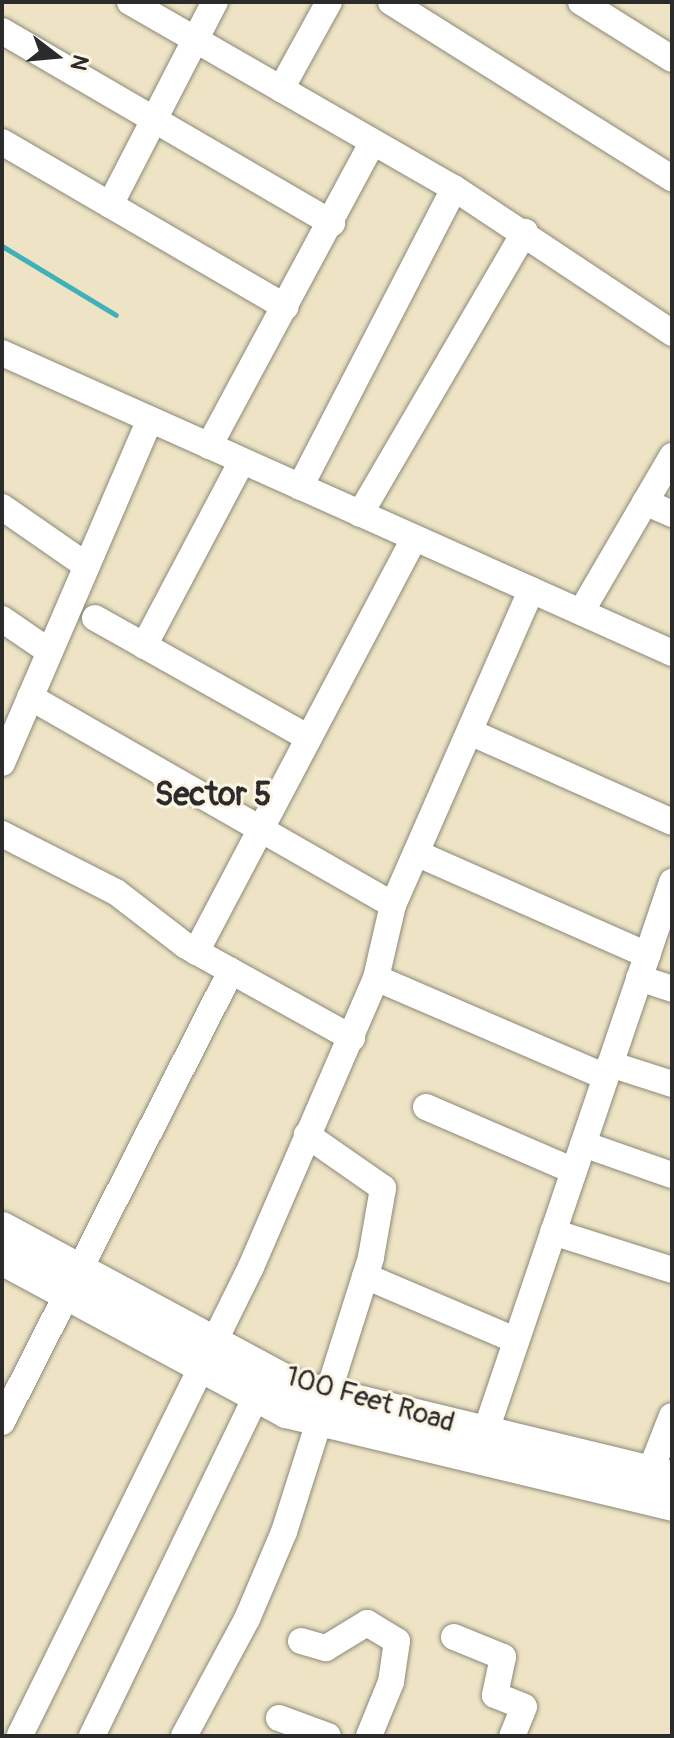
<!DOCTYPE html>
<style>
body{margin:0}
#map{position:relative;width:674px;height:1738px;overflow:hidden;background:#eee4c5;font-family:Pangolin,sans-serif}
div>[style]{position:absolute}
.stream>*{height:5px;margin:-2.5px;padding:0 2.5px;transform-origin:2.5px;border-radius:2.5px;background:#40b1b8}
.roads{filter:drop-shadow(0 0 2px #8c8878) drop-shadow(0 0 2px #8c8878)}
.minor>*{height:26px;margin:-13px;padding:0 13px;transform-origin:13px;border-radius:13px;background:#fff}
.major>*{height:32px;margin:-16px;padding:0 16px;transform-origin:16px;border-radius:16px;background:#fff}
span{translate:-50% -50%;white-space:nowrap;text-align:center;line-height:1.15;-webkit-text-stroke:6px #fcf5e5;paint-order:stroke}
.street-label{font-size:28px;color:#2b2b2b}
.quarter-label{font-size:32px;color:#2b2b2b;font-weight:700}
.frame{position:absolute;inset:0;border:4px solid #2b2b2b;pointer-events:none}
.north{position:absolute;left:16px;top:16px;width:80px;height:80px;-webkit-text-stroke:6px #fcf5e5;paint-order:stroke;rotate:106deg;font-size:22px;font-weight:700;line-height:32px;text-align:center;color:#2b2b2b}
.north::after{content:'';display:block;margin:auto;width:28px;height:36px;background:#2b2b2b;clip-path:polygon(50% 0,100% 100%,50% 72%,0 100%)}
</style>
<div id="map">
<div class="stream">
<i style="left:2px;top:246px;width:133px;rotate:31.2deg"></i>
</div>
<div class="roads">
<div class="minor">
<i style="left:130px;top:2px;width:374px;rotate:29.9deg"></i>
<i style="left:454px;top:188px;width:262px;rotate:33.6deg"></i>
<i style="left:391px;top:2px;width:332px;rotate:32.1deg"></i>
<i style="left:581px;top:2px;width:107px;rotate:32.1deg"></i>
<i style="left:2px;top:31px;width:382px;rotate:30.2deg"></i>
<i style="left:281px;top:89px;width:99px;rotate:-61.1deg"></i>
<i style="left:2px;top:142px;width:328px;rotate:30.2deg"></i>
<i style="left:110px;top:205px;width:229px;rotate:-62.7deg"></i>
<i style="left:2px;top:353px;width:734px;rotate:24.12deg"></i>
<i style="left:209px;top:446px;width:345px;rotate:-61.7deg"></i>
<i style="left:300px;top:487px;width:336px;rotate:-62.7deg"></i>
<i style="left:645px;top:502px;width:30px;rotate:24deg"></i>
<i style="left:2px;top:507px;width:103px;rotate:34.8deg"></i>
<i style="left:360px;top:514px;width:327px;rotate:-59.7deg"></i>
<i style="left:581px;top:612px;width:181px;rotate:-59.7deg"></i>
<i style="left:95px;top:618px;width:245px;rotate:29.3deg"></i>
<i style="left:2px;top:619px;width:58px;rotate:34.5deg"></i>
<i style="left:144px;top:646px;width:209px;rotate:-62.1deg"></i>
<i style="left:30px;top:697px;width:418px;rotate:29.8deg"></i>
<i style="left:470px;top:732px;width:221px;rotate:24deg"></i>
<i style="left:2px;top:763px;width:374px;rotate:-66.7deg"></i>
<i style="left:2px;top:834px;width:128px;rotate:27deg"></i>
<i style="left:116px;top:892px;width:88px;rotate:37.6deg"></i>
<i style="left:186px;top:946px;width:190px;rotate:29deg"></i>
<i style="left:416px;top:853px;width:253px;rotate:23.8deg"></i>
<i style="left:196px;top:952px;width:468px;rotate:-62.2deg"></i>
<i style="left:376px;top:978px;width:250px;rotate:23.3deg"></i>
<i style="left:639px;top:978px;width:35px;rotate:18deg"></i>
<i style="left:610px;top:1064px;width:65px;rotate:17.9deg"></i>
<i style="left:426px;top:1107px;width:161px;rotate:23.4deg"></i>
<i style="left:583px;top:1144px;width:94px;rotate:19.2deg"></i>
<i style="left:553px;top:1232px;width:125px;rotate:17.7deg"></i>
<i style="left:365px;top:1276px;width:153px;rotate:23.1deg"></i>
<i style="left:2px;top:1422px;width:506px;rotate:-63.08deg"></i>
<i style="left:479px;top:1451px;width:601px;rotate:-71.26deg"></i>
<i style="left:644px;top:1487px;width:76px;rotate:-68.5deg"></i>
<i style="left:454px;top:1637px;width:53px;rotate:22.2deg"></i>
<i style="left:503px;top:1657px;width:39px;rotate:102deg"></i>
<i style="left:495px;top:1695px;width:31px;rotate:22deg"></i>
<i style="left:524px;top:1707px;width:31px;rotate:112deg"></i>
<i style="left:301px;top:1641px;width:26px;rotate:16deg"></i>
<i style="left:326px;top:1648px;width:48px;rotate:-31.4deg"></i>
<i style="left:367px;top:1623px;width:35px;rotate:31deg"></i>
<i style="left:397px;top:1641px;width:41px;rotate:98.3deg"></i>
<i style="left:391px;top:1682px;width:58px;rotate:112.2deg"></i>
<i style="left:279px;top:1718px;width:52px;rotate:20.2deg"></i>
<i style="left:20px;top:1735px;width:522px;rotate:-63.73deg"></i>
<i style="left:251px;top:1267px;width:315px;rotate:-66.6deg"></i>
<i style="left:376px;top:978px;width:75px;rotate:-76.9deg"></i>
<i style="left:393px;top:905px;width:344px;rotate:-66.3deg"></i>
<i style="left:92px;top:1736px;width:398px;rotate:-64.2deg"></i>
<i style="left:184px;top:1736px;width:133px;rotate:-61.7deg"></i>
<i style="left:247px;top:1619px;width:95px;rotate:-67deg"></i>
<i style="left:284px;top:1532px;width:288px;rotate:-72.4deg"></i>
<i style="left:371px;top:1257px;width:70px;rotate:-80.1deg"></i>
<i style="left:383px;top:1188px;width:93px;rotate:-145.1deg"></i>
</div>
<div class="major">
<i style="left:2px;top:1228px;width:334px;rotate:28.3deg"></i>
<i style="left:296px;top:1386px;width:387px;rotate:13.6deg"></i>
<i style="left:2px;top:1259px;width:323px;rotate:28.3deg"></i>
<i style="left:286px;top:1412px;width:397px;rotate:13.5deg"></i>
</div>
</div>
<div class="street-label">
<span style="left:370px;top:1400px;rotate:16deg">100 Feet Road</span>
</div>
<div class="quarter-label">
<span style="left:213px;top:795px">Sector 5</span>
</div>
<div class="frame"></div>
<div class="north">N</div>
</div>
